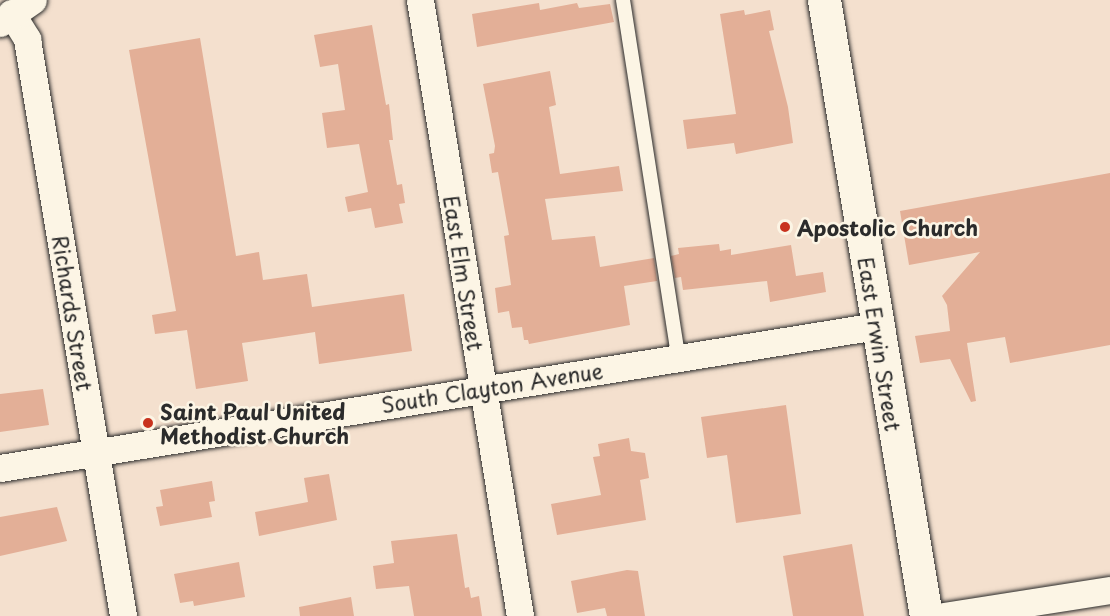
<!DOCTYPE html>
<style>
body{margin:0}
#map{position:relative;width:1110px;height:616px;overflow:hidden;background:#f4e0ce;font-family:"Playpen Sans",sans-serif}
div>[style]{position:absolute}
.building>*{inset:0;background:#e3af97}
.roads{filter:drop-shadow(0 0 2px #2b2b2b) drop-shadow(0 0 2px #2b2b2b)}
.lane>*{height:14px;margin:-7px;padding:0 7px;transform-origin:7px;border-radius:7px;background:#fcf5e5}
.street>*{height:27px;margin:-13.5px;padding:0 13.5px;transform-origin:13.5px;border-radius:13.5px;background:#fcf5e5}
.secondary>*{height:33px;margin:-16.5px;padding:0 16.5px;transform-origin:16.5px;border-radius:16.5px;background:#fcf5e5}
.dots>*{width:16px;height:16px;translate:-50% -50%;box-sizing:border-box;border:3px solid #fcf5e5;border-radius:50%}
span{translate:-50% -50%;white-space:nowrap;text-align:center;line-height:1.15;-webkit-text-stroke:5px #fcf5e5;paint-order:stroke}
.poi-label{font-size:21px;color:#2b2b2b;font-weight:700}
.left{translate:0 -50%;text-align:left}
.street-label{font-size:21px;color:#2b2b2b}
</style>
<div id="map">
<div class="building">
<i style="clip-path:polygon(539px 3px,540px 10px,577px 3px,579px 8px,610px 4px,614px 22px,477px 47px,472px 14px)"></i>
<i style="clip-path:polygon(744px 10px,745px 15px,770px 10px,774px 30px,769px 31px,788px 107px,793px 143px,736px 154px,734px 143px,687px 149px,683px 120px,736px 114px,720px 14px)"></i>
<i style="clip-path:polygon(372px 25px,386px 105px,389px 104px,393px 140px,389px 140px,397px 185px,402px 184px,405px 203px,399px 204px,403px 223px,375px 228px,371px 208px,348px 212px,345px 197px,368px 192px,359px 144px,327px 148px,322px 113px,345px 110px,338px 64px,320px 67px,314px 35px)"></i>
<i style="clip-path:polygon(200px 38px,236px 256px,259px 252px,263px 280px,307px 274px,312px 307px,404px 294px,412px 351px,319px 364px,315px 332px,242px 343px,248px 381px,196px 389px,187px 330px,155px 334px,152px 315px,176px 311px,129px 50px)"></i>
<i style="clip-path:polygon(550px 71px,556px 105px,549px 107px,560px 174px,619px 166px,623px 191px,545px 199px,552px 240px,595px 236px,600px 267px,654px 258px,657px 281px,624px 286px,630px 325px,529px 344px,528px 340px,524px 340px,522px 327px,512px 328px,509px 311px,498px 313px,495px 288px,511px 285px,504px 236px,509px 235px,498px 172px,492px 173px,489px 154px,494px 153px,495px 146px,483px 84px)"></i>
<i style="clip-path:polygon(1110px 173px,1110px 345px,1010px 363px,1005px 337px,967px 343px,976px 401px,971px 402px,950px 359px,920px 363px,915px 336px,950px 331px,947px 305px,942px 296px,980px 252px,909px 265px,900px 211px)"></i>
<i style="clip-path:polygon(719px 244px,720px 251px,731px 249px,731px 255px,791px 245px,796px 276px,823px 272px,826px 292px,770px 302px,767px 281px,683px 290px,681px 277px,675px 278px,671px 256px,679px 254px,678px 248px)"></i>
<i style="clip-path:polygon(43px 389px,49px 425px,0 432px,0 394px)"></i>
<i style="clip-path:polygon(786px 405px,801px 514px,736px 523px,727px 455px,707px 458px,701px 417px)"></i>
<i style="clip-path:polygon(629px 438px,631px 451px,645px 453px,649px 478px,640px 480px,646px 520px,557px 535px,551px 504px,601px 495px,593px 457px,600px 456px,598px 444px)"></i>
<i style="clip-path:polygon(329px 474px,337px 520px,259px 536px,255px 512px,308px 502px,304px 478px)"></i>
<i style="clip-path:polygon(212px 481px,215px 501px,209px 502px,212px 517px,160px 526px,156px 507px,163px 506px,160px 490px)"></i>
<i style="clip-path:polygon(57px 507px,67px 541px,0 556px,0 517px)"></i>
<i style="clip-path:polygon(457px 534px,465px 588px,469px 587px,471px 598px,479px 596px,482px 616px,414px 616px,409px 586px,376px 589px,373px 566px,394px 563px,391px 541px)"></i>
<i style="clip-path:polygon(852px 544px,864px 616px,793px 616px,783px 556px)"></i>
<i style="clip-path:polygon(239px 562px,245px 597px,194px 606px,193px 601px,180px 603px,174px 574px)"></i>
<i style="clip-path:polygon(627px 570px,638px 571px,645px 616px,607px 616px,605px 608px,577px 613px,571px 581px)"></i>
<i style="clip-path:polygon(351px 597px,354px 616px,300px 616px,299px 607px)"></i>
</div>
<div class="roads">
<div class="lane">
<i style="left:623px;top:0;width:361px;rotate:81.2deg"></i>
</div>
<div class="street">
<i style="left:420px;top:0;width:624px;rotate:80.78deg"></i>
<i style="left:11px;top:13px;width:31px;rotate:58deg"></i>
<i style="left:27px;top:39px;width:585px;rotate:80.55deg"></i>
<i style="left:0;top:23px;width:40px;rotate:-34.9deg"></i>
<i style="left:0;top:468px;width:888px;rotate:-9.2deg"></i>
<i style="left:944px;top:616px;width:168px;rotate:-8.9deg"></i>
</div>
<div class="secondary">
<i style="left:824px;top:0;width:624px;rotate:80.6deg"></i>
</div>
</div>
<div class="dots">
<i style="left:785px;top:227px;background:#c8321e"></i>
<i style="left:148px;top:423px;background:#c8321e"></i>
</div>
<div class="poi-label">
<span class="left" style="left:797px;top:227px">Apostolic Church</span>
<span class="left" style="left:160px;top:423px">Saint Paul United<br>Methodist Church</span>
</div>
<div class="street-label">
<span style="left:464px;top:273px;rotate:81deg">East Elm Street</span>
<span style="left:73px;top:313px;rotate:81deg">Richards Street</span>
<span style="left:880px;top:344px;rotate:81deg">East Erwin Street</span>
<span style="left:492px;top:387px;rotate:-9deg">South Clayton Avenue</span>
</div>
</div>
